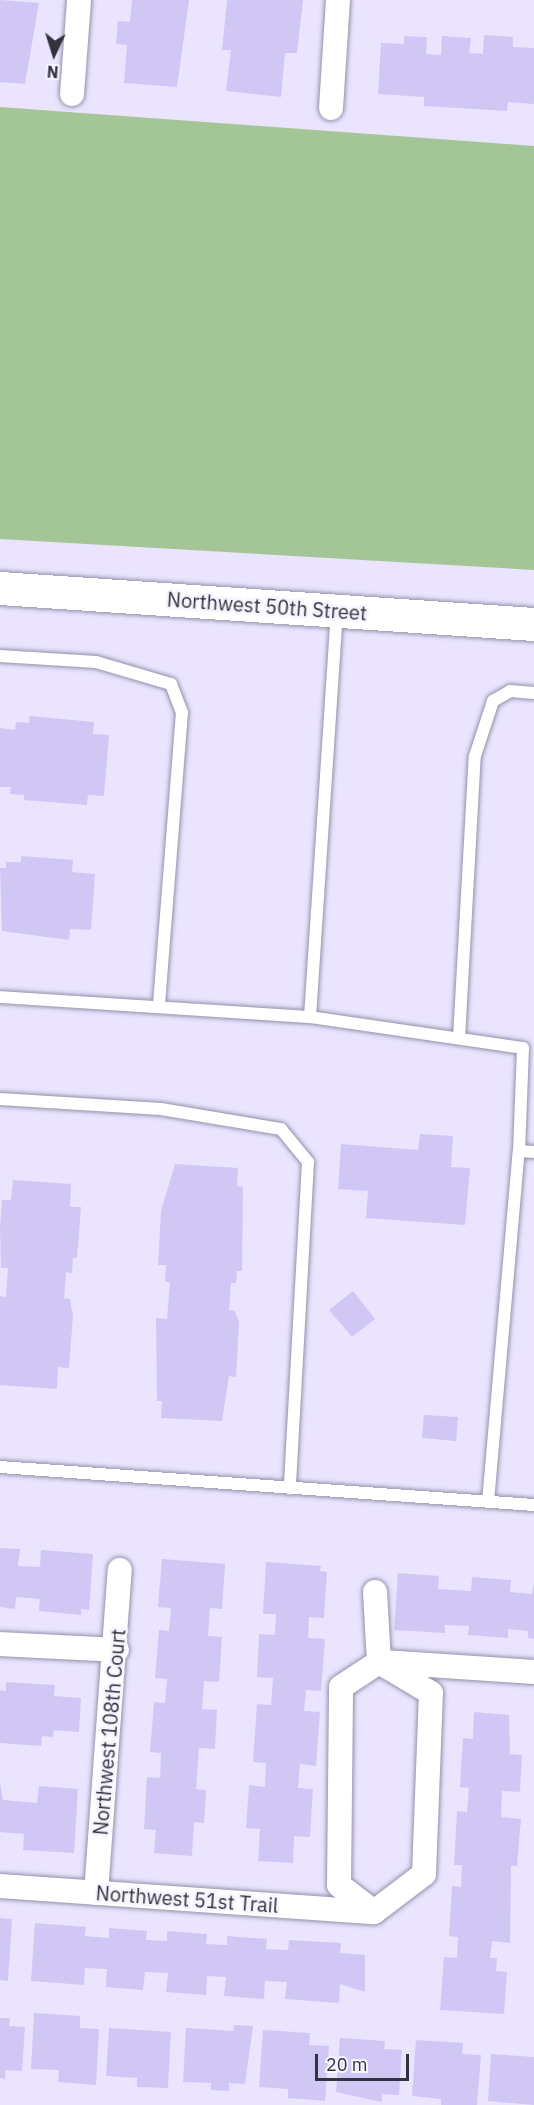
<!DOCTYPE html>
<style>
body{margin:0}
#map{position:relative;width:534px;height:2105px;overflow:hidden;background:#eae4ff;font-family:"IBM Plex Sans",sans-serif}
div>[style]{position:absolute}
.green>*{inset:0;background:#a4c696}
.building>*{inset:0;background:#d1c7f5}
.roads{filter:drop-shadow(0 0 2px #9690a9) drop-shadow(0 0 2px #9690a9)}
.lane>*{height:12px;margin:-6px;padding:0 6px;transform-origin:6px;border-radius:6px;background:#fff}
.street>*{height:24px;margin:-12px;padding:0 12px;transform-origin:12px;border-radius:12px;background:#fff}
.secondary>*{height:33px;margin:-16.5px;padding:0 16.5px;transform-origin:16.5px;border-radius:16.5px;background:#fff}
span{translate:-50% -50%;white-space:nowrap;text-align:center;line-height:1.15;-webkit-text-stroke:5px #f6f4ff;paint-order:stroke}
.street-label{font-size:20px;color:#34323c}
.north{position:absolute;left:24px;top:24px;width:60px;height:60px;-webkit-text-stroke:4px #f6f4ff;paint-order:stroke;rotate:184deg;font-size:16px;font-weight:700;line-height:24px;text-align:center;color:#34323c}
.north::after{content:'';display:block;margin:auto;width:21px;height:27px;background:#34323c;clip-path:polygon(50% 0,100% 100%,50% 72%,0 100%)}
.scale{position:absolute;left:315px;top:2054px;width:94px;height:27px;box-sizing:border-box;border:3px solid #34323c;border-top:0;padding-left:8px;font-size:18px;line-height:21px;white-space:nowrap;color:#34323c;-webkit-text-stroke:4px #f6f4ff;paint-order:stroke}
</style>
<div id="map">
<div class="green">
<i style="clip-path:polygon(0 107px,534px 146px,534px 570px,0 539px)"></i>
</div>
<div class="building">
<i style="clip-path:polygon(0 0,39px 3px,25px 84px,0 82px)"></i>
<i style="clip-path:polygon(132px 0,189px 0,177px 87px,124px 83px,127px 45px,116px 44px,118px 21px,130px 22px)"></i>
<i style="clip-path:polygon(227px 0,303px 0,297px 53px,285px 53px,281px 97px,226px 91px,231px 50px,222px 50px)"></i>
<i style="clip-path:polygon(484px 35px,513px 37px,513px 47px,534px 48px,534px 104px,508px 102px,507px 111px,424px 106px,424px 97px,378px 94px,381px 43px,404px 44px,404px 36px,427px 37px,426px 54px,441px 55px,442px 36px,471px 38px,469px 53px,483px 54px)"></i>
<i style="clip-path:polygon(30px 716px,94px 722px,93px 734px,109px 735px,104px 796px,88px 795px,87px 805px,24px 800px,24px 795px,10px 794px,11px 787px,0 787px,0 728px,15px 730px,16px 722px,29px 723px)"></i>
<i style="clip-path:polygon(21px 856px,73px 860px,72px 872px,95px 874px,91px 930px,70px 929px,69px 940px,2px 931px,0 868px,6px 868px,6px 862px,21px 862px)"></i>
<i style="clip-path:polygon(420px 1134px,453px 1136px,451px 1167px,470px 1168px,465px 1225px,366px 1218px,368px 1191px,338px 1189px,341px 1144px,418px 1150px)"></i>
<i style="clip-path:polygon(175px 1164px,238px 1168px,237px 1186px,243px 1187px,242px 1271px,237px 1271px,236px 1283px,231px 1283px,229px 1310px,235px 1311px,239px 1322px,236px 1377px,229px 1376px,222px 1421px,161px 1418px,162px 1401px,157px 1401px,156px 1318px,167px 1319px,170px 1282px,165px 1282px,166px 1265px,158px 1265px,161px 1211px)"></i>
<i style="clip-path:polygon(13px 1180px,71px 1184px,70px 1207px,81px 1207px,77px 1258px,73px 1258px,72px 1273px,66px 1272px,64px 1298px,70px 1299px,73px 1316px,69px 1368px,58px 1367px,57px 1389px,0 1385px,0 1296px,6px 1297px,8px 1268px,1px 1268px,0 1226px,2px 1200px,11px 1200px)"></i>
<i style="clip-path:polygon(353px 1291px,375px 1319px,352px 1337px,329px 1310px)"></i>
<i style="clip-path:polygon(424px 1415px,458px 1417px,456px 1441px,422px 1438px)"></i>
<i style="clip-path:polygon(0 1548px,20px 1549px,18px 1566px,40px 1567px,41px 1550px,93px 1554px,89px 1610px,81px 1609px,81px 1615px,39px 1611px,40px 1599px,16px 1597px,15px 1609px,0 1607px)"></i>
<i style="clip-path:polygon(162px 1559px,225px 1564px,222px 1609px,210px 1608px,208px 1636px,222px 1637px,219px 1682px,204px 1681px,202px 1709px,217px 1710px,215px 1749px,199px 1748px,196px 1789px,206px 1790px,204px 1823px,194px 1822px,192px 1856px,154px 1853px,156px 1830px,144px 1829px,147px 1777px,160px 1778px,161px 1753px,150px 1752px,154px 1702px,165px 1703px,167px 1679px,155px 1678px,159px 1630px,169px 1631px,171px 1608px,158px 1607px)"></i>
<i style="clip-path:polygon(266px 1562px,321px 1566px,320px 1571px,327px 1572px,324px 1618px,309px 1617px,308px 1638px,325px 1639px,321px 1691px,306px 1690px,304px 1711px,320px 1712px,316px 1766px,300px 1764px,298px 1788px,313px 1789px,310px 1837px,294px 1836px,293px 1863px,258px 1861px,260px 1829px,246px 1828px,249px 1785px,265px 1787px,266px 1763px,253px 1762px,257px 1704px,271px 1705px,273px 1678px,257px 1677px,259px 1634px,275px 1635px,276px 1614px,263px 1614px)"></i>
<i style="clip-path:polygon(398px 1573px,439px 1576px,438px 1589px,471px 1591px,472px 1577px,511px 1580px,510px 1592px,532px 1594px,534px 1583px,534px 1639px,528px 1638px,528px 1631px,508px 1629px,508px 1638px,468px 1635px,469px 1626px,445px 1625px,445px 1633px,394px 1630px)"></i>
<i style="clip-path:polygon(6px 1682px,55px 1685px,54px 1696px,81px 1698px,79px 1732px,54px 1730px,53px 1737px,42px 1736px,41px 1746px,0 1743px,0 1690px,6px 1691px)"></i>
<i style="clip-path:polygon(474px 1712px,509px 1715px,510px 1754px,522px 1755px,520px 1792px,502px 1791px,501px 1817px,521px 1819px,517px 1866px,511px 1866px,510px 1943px,492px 1941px,490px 1958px,497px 1958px,496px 1971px,507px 1972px,504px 2014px,440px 2010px,444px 1957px,457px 1958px,458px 1937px,449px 1936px,452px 1886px,461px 1887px,462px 1865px,454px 1865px,457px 1811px,467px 1812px,469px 1788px,460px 1787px,463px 1738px,473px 1739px)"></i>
<i style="clip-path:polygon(0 1783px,3px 1800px,37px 1803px,39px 1786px,78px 1789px,74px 1853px,23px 1850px,24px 1834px,0 1832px)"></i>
<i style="clip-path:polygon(0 1918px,12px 1919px,8px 1981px,0 1980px)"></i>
<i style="clip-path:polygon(35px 1923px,86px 1927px,85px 1936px,109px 1938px,109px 1928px,147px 1931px,146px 1940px,167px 1941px,167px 1931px,207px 1934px,206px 1944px,227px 1945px,227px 1936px,267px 1939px,266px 1949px,288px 1950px,289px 1940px,341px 1943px,340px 1953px,365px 1955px,365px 1992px,340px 1984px,339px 2003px,285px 1999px,287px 1982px,265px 1981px,264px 1999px,224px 1996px,226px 1977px,207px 1976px,206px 1995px,166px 1992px,168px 1973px,145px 1972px,143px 1990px,106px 1987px,107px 1969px,85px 1968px,84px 1985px,31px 1981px)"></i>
<i style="clip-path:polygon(34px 2013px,80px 2016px,80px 2028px,99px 2029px,96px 2085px,58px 2082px,59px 2070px,31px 2069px)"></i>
<i style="clip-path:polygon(0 2018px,10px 2018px,9px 2026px,25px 2027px,22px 2071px,6px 2070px,5px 2079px,0 2078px)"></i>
<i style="clip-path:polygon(234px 2025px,253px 2026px,245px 2084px,229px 2083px,229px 2091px,211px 2090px,211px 2083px,183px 2082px,186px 2028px,233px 2031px)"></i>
<i style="clip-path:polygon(109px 2028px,171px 2032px,168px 2088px,137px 2087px,137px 2078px,106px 2076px)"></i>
<i style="clip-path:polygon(263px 2030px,310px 2033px,309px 2045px,329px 2046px,325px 2101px,288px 2098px,288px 2089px,259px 2087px)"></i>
<i style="clip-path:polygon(340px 2038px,385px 2041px,384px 2049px,402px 2050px,399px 2095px,382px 2094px,382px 2102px,336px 2092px)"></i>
<i style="clip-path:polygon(416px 2040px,463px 2043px,462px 2054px,481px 2055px,477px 2105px,441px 2105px,441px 2099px,412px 2096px)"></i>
<i style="clip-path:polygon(491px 2054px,534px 2057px,534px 2105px,488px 2101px)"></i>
</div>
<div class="roads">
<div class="lane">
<i style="left:0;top:656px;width:96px;rotate:3.6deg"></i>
<i style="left:96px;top:662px;width:78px;rotate:16.3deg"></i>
<i style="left:171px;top:684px;width:30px;rotate:69deg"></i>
<i style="left:182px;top:712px;width:295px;rotate:94.5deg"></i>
<i style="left:0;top:997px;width:311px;rotate:3.7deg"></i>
<i style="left:310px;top:1017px;width:406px;rotate:-86.2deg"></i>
<i style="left:310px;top:1017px;width:215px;rotate:8.3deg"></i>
<i style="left:523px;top:1048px;width:103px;rotate:92.2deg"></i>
<i style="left:459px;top:1038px;width:282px;rotate:-86.8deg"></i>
<i style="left:475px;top:756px;width:58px;rotate:-71.9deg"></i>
<i style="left:493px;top:701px;width:20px;rotate:-30deg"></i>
<i style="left:510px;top:691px;width:24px;rotate:5deg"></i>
<i style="left:0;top:1099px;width:161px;rotate:3.6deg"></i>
<i style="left:161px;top:1109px;width:122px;rotate:9.5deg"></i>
<i style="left:281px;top:1129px;width:43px;rotate:50.7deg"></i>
<i style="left:308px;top:1162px;width:327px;rotate:93.2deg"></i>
<i style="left:0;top:1467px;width:535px;rotate:4.07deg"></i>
<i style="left:488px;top:1502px;width:352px;rotate:-85deg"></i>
<i style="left:519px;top:1151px;width:15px;rotate:4deg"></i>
</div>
<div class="street">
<i style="left:72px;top:94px;width:94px;rotate:-85.7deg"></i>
<i style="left:331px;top:108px;width:108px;rotate:-86.3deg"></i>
<i style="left:375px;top:1592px;width:70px;rotate:86.7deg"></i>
<i style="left:0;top:1644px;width:117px;rotate:2.9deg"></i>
<i style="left:384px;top:1662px;width:150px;rotate:3.8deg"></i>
<i style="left:0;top:1886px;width:375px;rotate:4deg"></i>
<i style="left:96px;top:1893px;width:324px;rotate:-85.8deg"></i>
<i style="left:374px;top:1912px;width:63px;rotate:-37.2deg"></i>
<i style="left:424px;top:1874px;width:181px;rotate:-87.8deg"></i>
<i style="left:431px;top:1693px;width:61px;rotate:-149.2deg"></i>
<i style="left:374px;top:1912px;width:44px;rotate:-142.4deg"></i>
<i style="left:339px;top:1885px;width:198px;rotate:-89.4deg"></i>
<i style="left:341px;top:1687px;width:45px;rotate:-33.3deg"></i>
</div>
<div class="secondary">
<i style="left:0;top:588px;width:535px;rotate:3.86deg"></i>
</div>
</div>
<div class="street-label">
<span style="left:267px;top:606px;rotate:4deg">Northwest 50th Street</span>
<span style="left:109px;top:1732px;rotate:-85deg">Northwest 108th Court</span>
<span style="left:187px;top:1899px;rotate:4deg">Northwest 51st Trail</span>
</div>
<div class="north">N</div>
<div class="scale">20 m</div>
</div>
